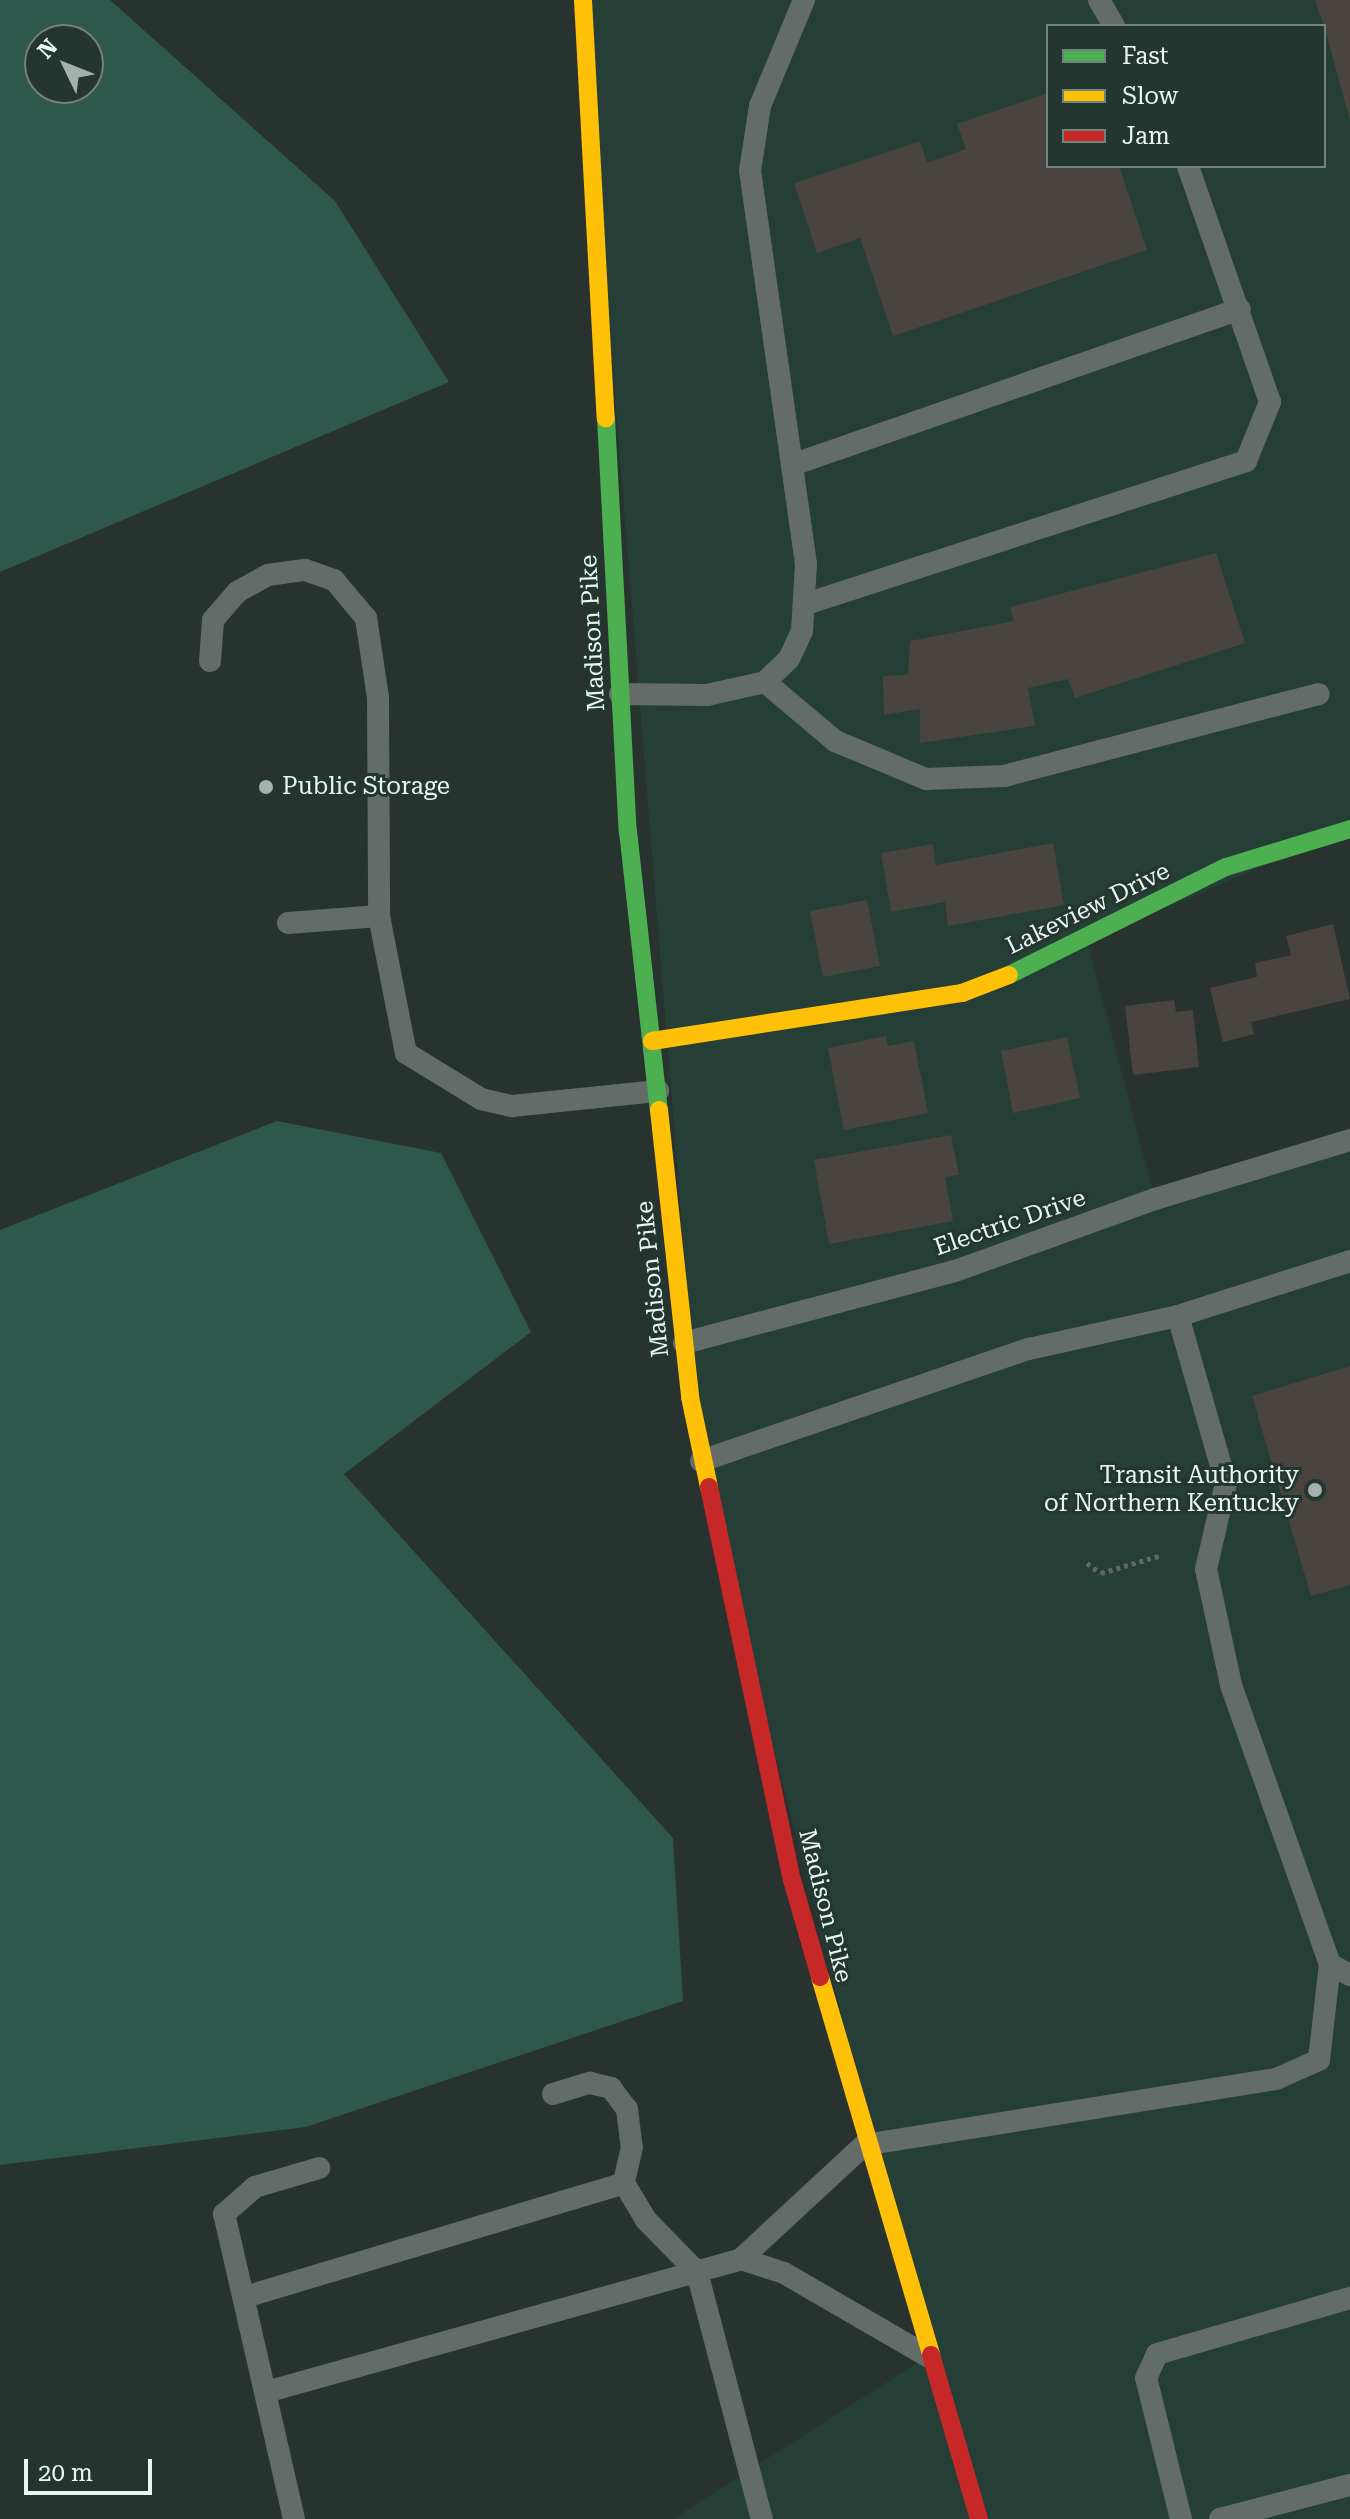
<!DOCTYPE html>
<style>
body{margin:0}
#map{position:relative;width:1350px;height:2519px;overflow:hidden;background:#28322f;font-family:"Roboto Serif",serif}
div>[style]{position:absolute}
.built>*{inset:0;background:#253f36}
.green>*{inset:0;background:#2e584b}
.building>*{inset:0;background:#4a443f}
.path>*{height:5px;margin-top:-2.5px;transform-origin:0;background:repeating-linear-gradient(90deg,#606865 0 4px,transparent 0 8px)}
.lane>*{height:22px;margin:-11px;padding:0 11px;transform-origin:11px;border-radius:11px;background:#636c69}
.fast>*{height:18px;margin:-9px;padding:0 9px;transform-origin:9px;border-radius:9px;background:#4caf50}
.slow>*{height:18px;margin:-9px;padding:0 9px;transform-origin:9px;border-radius:9px;background:#ffc107}
.jam>*{height:18px;margin:-9px;padding:0 9px;transform-origin:9px;border-radius:9px;background:#c62828}
.dots>*{width:22px;height:22px;translate:-50% -50%;box-sizing:border-box;border:4px solid #233730;border-radius:50%}
span{translate:-50% -50%;white-space:nowrap;text-align:center;line-height:1.15;-webkit-text-stroke:6px #233730;paint-order:stroke}
.street-label{font-size:24px;color:#e9f6f1}
.poi-label{font-size:24px;color:#e9f6f1}
.left{translate:0 -50%;text-align:left}
.right{translate:-100% -50%;text-align:right}
.legend{position:absolute;left:1046px;top:24px;width:280px;height:144px;box-sizing:border-box;background:#233730;border:2px solid #72837d;margin:0;padding:10px 14px;list-style:none;font-size:24px;color:#e9f6f1}
.legend li{display:flex;align-items:center;gap:16px;height:40px}
.legend b{width:40px;border:2px solid #72837d}
.north{position:absolute;left:24px;top:24px;width:80px;height:80px;box-sizing:border-box;background:#233730;border:2px solid #72837d;border-radius:50%;rotate:313deg;font-size:22px;font-weight:700;line-height:32px;text-align:center;color:#e9f6f1}
.north::after{content:'';display:block;margin:auto;width:28px;height:36px;background:#a5b1ad;clip-path:polygon(50% 0,100% 100%,50% 72%,0 100%)}
.scale{position:absolute;left:24px;top:2459px;width:128px;height:36px;box-sizing:border-box;border:4px solid #e9f6f1;border-top:0;padding-left:10px;font-size:24px;line-height:28px;white-space:nowrap;color:#e9f6f1;-webkit-text-stroke:6px #233730;paint-order:stroke}
</style>
<div id="map">
<div class="built">
<i style="clip-path:polygon(evenodd,583px 0,1350px 0,1350px 829px,1087px 941px,1155px 1199px,1350px 1140px,1350px 2519px,673px 2519px,928px 2356px,701px 1461px,583px 0,1048px 26px,1324px 26px,1324px 166px,1048px 166px,1048px 26px)"></i>
</div>
<div class="green">
<i style="clip-path:polygon(evenodd,0 0,110px 0,335px 201px,449px 382px,0 572px,0 0,40px 40px,88px 40px,88px 88px,40px 88px,40px 40px)"></i>
<i style="clip-path:polygon(277px 1121px,441px 1153px,531px 1332px,344px 1474px,673px 1838px,683px 2001px,306px 2127px,0 2165px,0 1230px)"></i>
</div>
<div class="building">
<i style="clip-path:polygon(1315px 0,1350px 0,1350px 120px,1324px 26px)"></i>
<i style="clip-path:polygon(1048px 93px,1048px 166px,1119px 166px,1147px 250px,893px 336px,860px 238px,817px 253px,794px 183px,920px 141px,927px 163px,966px 149px,957px 124px)"></i>
<i style="clip-path:polygon(1216px 553px,1245px 643px,1075px 698px,1068px 679px,1028px 688px,1035px 726px,920px 743px,920px 709px,884px 715px,883px 676px,908px 675px,910px 641px,1014px 621px,1010px 607px)"></i>
<i style="clip-path:polygon(1053px 843px,1064px 905px,948px 926px,945px 902px,891px 912px,881px 853px,933px 844px,936px 865px)"></i>
<i style="clip-path:polygon(867px 900px,880px 966px,823px 977px,810px 911px)"></i>
<i style="clip-path:polygon(1333px 924px,1350px 999px,1251px 1022px,1254px 1034px,1223px 1042px,1210px 988px,1257px 977px,1255px 963px,1291px 955px,1286px 936px)"></i>
<i style="clip-path:polygon(1174px 1000px,1176px 1012px,1193px 1010px,1199px 1067px,1133px 1075px,1125px 1006px)"></i>
<i style="clip-path:polygon(886px 1036px,888px 1046px,914px 1041px,928px 1113px,844px 1130px,828px 1048px)"></i>
<i style="clip-path:polygon(1067px 1037px,1080px 1098px,1013px 1113px,1001px 1051px)"></i>
<i style="clip-path:polygon(951px 1135px,959px 1175px,945px 1177px,953px 1221px,829px 1244px,814px 1160px)"></i>
<i style="clip-path:polygon(1350px 1366px,1350px 1585px,1311px 1596px,1252px 1396px)"></i>
</div>
<div class="path">
<i style="left:1087px;top:1563px;width:17px;rotate:36deg"></i>
<i style="left:1101px;top:1573px;width:64px;rotate:-16.4deg"></i>
</div>
<div class="lane">
<i style="left:1099px;top:0;width:30px;rotate:60deg"></i>
<i style="left:792px;top:465px;width:474px;rotate:-19.2deg"></i>
<i style="left:806px;top:604px;width:463px;rotate:-18deg"></i>
<i style="left:1246px;top:461px;width:64px;rotate:-67.9deg"></i>
<i style="left:1270px;top:402px;width:250px;rotate:-109.2deg"></i>
<i style="left:210px;top:661px;width:41px;rotate:-85.8deg"></i>
<i style="left:213px;top:620px;width:37px;rotate:-49deg"></i>
<i style="left:237px;top:592px;width:35px;rotate:-29deg"></i>
<i style="left:268px;top:575px;width:37px;rotate:-8deg"></i>
<i style="left:305px;top:570px;width:31px;rotate:19deg"></i>
<i style="left:334px;top:580px;width:50px;rotate:49.9deg"></i>
<i style="left:366px;top:618px;width:80px;rotate:81.4deg"></i>
<i style="left:378px;top:697px;width:219px;rotate:89.7deg"></i>
<i style="left:379px;top:916px;width:140px;rotate:78.9deg"></i>
<i style="left:406px;top:1053px;width:88px;rotate:31.5deg"></i>
<i style="left:481px;top:1099px;width:32px;rotate:13deg"></i>
<i style="left:512px;top:1106px;width:147px;rotate:-5.9deg"></i>
<i style="left:765px;top:682px;width:92px;rotate:40.1deg"></i>
<i style="left:835px;top:741px;width:99px;rotate:22.7deg"></i>
<i style="left:926px;top:779px;width:78px;rotate:-2.2deg"></i>
<i style="left:1004px;top:776px;width:325px;rotate:-14.6deg"></i>
<i style="left:620px;top:694px;width:87px;rotate:0.7deg"></i>
<i style="left:707px;top:695px;width:59px;rotate:-12.6deg"></i>
<i style="left:765px;top:682px;width:33px;rotate:-44deg"></i>
<i style="left:789px;top:659px;width:31px;rotate:-65deg"></i>
<i style="left:802px;top:631px;width:67px;rotate:-86.6deg"></i>
<i style="left:806px;top:564px;width:397px;rotate:-98.1deg"></i>
<i style="left:750px;top:171px;width:66px;rotate:-81.3deg"></i>
<i style="left:760px;top:106px;width:115px;rotate:-67.5deg"></i>
<i style="left:288px;top:923px;width:91px;rotate:-4.4deg"></i>
<i style="left:1178px;top:1316px;width:174px;rotate:74deg"></i>
<i style="left:1226px;top:1483px;width:88px;rotate:103.1deg"></i>
<i style="left:1206px;top:1569px;width:119px;rotate:77.8deg"></i>
<i style="left:1231px;top:1685px;width:296px;rotate:70.5deg"></i>
<i style="left:1330px;top:1964px;width:23px;rotate:29deg"></i>
<i style="left:684px;top:1343px;width:280px;rotate:-14.9deg"></i>
<i style="left:955px;top:1271px;width:213px;rotate:-19.8deg"></i>
<i style="left:1155px;top:1199px;width:204px;rotate:-16.8deg"></i>
<i style="left:701px;top:1461px;width:347px;rotate:-18.9deg"></i>
<i style="left:1029px;top:1349px;width:153px;rotate:-12.5deg"></i>
<i style="left:1178px;top:1316px;width:181px;rotate:-17.7deg"></i>
<i style="left:553px;top:2094px;width:39px;rotate:-17deg"></i>
<i style="left:590px;top:2083px;width:22px;rotate:13deg"></i>
<i style="left:611px;top:2088px;width:26px;rotate:53deg"></i>
<i style="left:627px;top:2109px;width:38px;rotate:83deg"></i>
<i style="left:632px;top:2147px;width:37px;rotate:103deg"></i>
<i style="left:624px;top:2183px;width:43px;rotate:59.3deg"></i>
<i style="left:646px;top:2220px;width:73px;rotate:45.6deg"></i>
<i style="left:697px;top:2272px;width:255px;rotate:75.3deg"></i>
<i style="left:741px;top:2259px;width:45px;rotate:18deg"></i>
<i style="left:784px;top:2273px;width:165px;rotate:30.1deg"></i>
<i style="left:245px;top:2297px;width:396px;rotate:-16.7deg"></i>
<i style="left:266px;top:2392px;width:493px;rotate:-15.6deg"></i>
<i style="left:741px;top:2259px;width:168px;rotate:-42.8deg"></i>
<i style="left:864px;top:2145px;width:417px;rotate:-9.1deg"></i>
<i style="left:1276px;top:2079px;width:47px;rotate:-23.8deg"></i>
<i style="left:1319px;top:2060px;width:97px;rotate:-83.5deg"></i>
<i style="left:294px;top:2519px;width:313px;rotate:-102.9deg"></i>
<i style="left:224px;top:2214px;width:41px;rotate:-41.1deg"></i>
<i style="left:255px;top:2187px;width:67px;rotate:-16.5deg"></i>
<i style="left:1181px;top:2519px;width:145px;rotate:-103.9deg"></i>
<i style="left:1146px;top:2378px;width:26px;rotate:-65deg"></i>
<i style="left:1157px;top:2354px;width:201px;rotate:-16.2deg"></i>
<i style="left:1220px;top:2519px;width:134px;rotate:-14.7deg"></i>
</div>
<div class="fast">
<i style="left:606px;top:418px;width:414px;rotate:87deg"></i>
<i style="left:628px;top:831px;width:281px;rotate:83.7deg"></i>
<i style="left:1009px;top:975px;width:242px;rotate:-26.5deg"></i>
<i style="left:1226px;top:867px;width:130px;rotate:-17deg"></i>
</div>
<div class="slow">
<i style="left:583px;top:0;width:419px;rotate:86.9deg"></i>
<i style="left:652px;top:1041px;width:314px;rotate:-8.8deg"></i>
<i style="left:962px;top:993px;width:50px;rotate:-21deg"></i>
<i style="left:659px;top:1110px;width:289px;rotate:83.8deg"></i>
<i style="left:690px;top:1397px;width:92px;rotate:78.1deg"></i>
<i style="left:820px;top:1977px;width:394px;rotate:73.6deg"></i>
</div>
<div class="jam">
<i style="left:709px;top:1487px;width:402px;rotate:78.1deg"></i>
<i style="left:792px;top:1880px;width:101px;rotate:73.9deg"></i>
<i style="left:931px;top:2355px;width:171px;rotate:73.7deg"></i>
</div>
<div class="dots">
<i style="left:266px;top:787px;background:#a5b1ad"></i>
<i style="left:1315px;top:1490px;background:#a5b1ad"></i>
</div>
<div class="street-label">
<span style="left:593px;top:633px;rotate:-93deg">Madison Pike</span>
<span style="left:1088px;top:909px;rotate:-26deg">Lakeview Drive</span>
<span style="left:1010px;top:1223px;rotate:-19deg">Electric Drive</span>
<span style="left:653px;top:1279px;rotate:-96deg">Madison Pike</span>
<span style="left:825px;top:1906px;rotate:76deg">Madison Pike</span>
</div>
<div class="poi-label">
<span class="left" style="left:282px;top:787px">Public Storage</span>
<span class="right" style="left:1299px;top:1490px">Transit Authority<br>of Northern Kentucky</span>
</div>
<ul class="legend">
<li><b style="height:10px;background:#4caf50"></b>Fast</li>
<li><b style="height:10px;background:#ffc107"></b>Slow</li>
<li><b style="height:10px;background:#c62828"></b>Jam</li>
</ul>
<div class="north">N</div>
<div class="scale">20 m</div>
</div>
